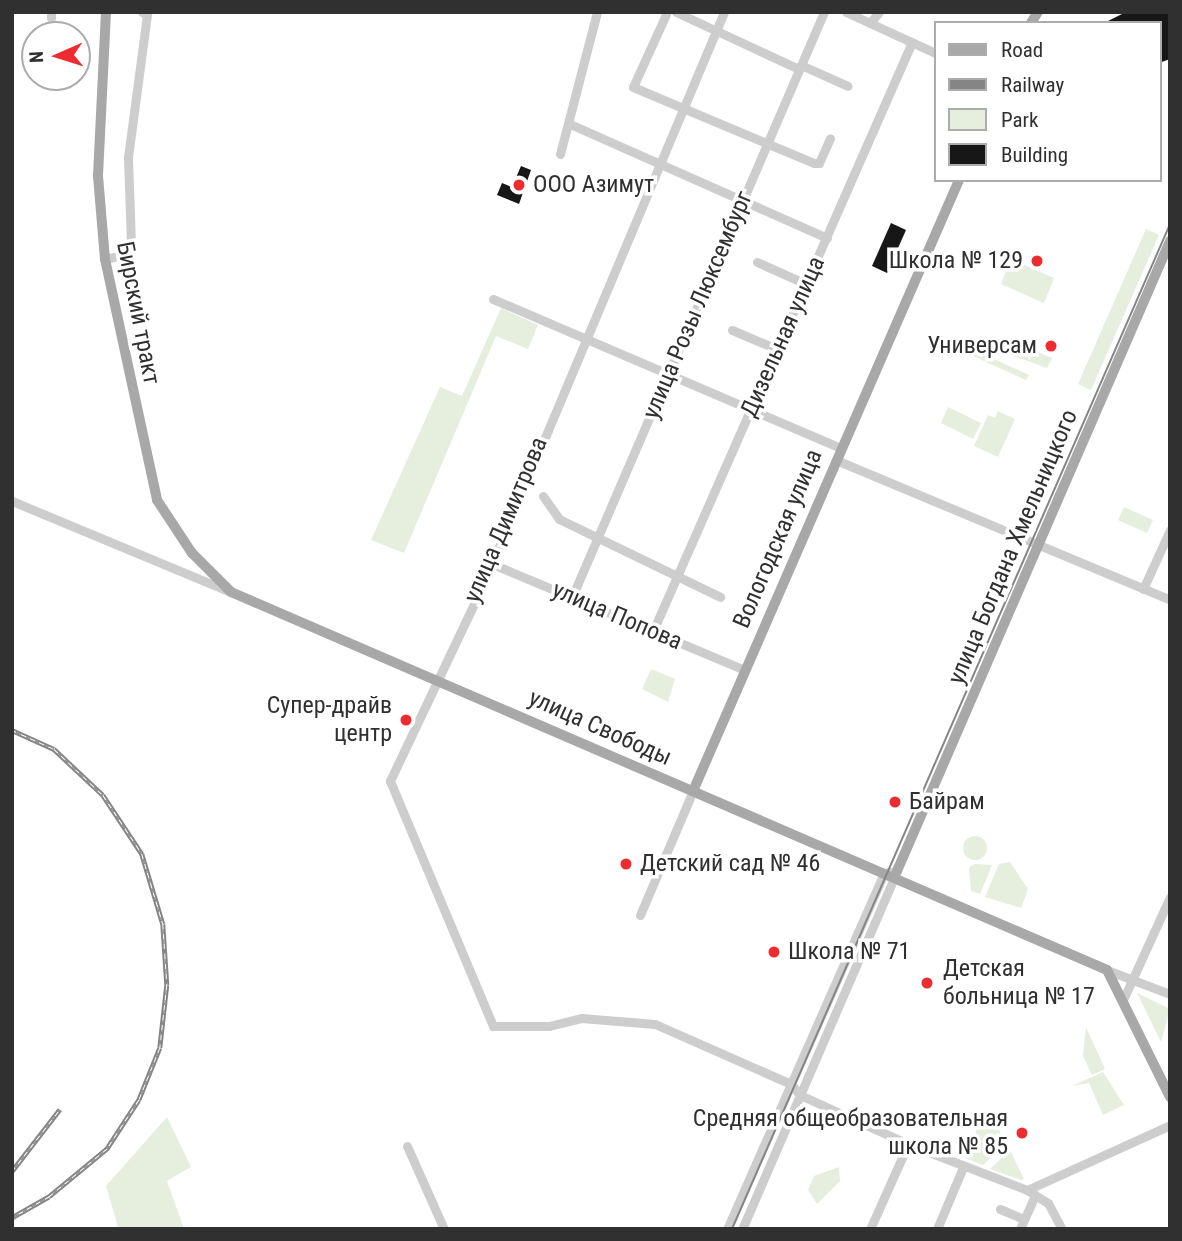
<!DOCTYPE html>
<meta charset="utf-8">
<style>
body{margin:0}
#map{position:relative;width:1182px;height:1241px;overflow:hidden;background:#fff;font-family:"Roboto Condensed",sans-serif}
div>[style]{position:absolute}
.green>*{inset:0;background:#e6eede}
.round{border-radius:50%}
.building>*{inset:0;background:#171717}
.minor>*{height:9px;margin:-4.5px;padding:0 4.5px;transform-origin:4.5px;border-radius:4.5px;background:#cdcdcd}
.major>*{height:10px;margin:-5px;padding:0 5px;transform-origin:5px;border-radius:5px;background:#a8a8a8}
.tram>*{height:2px;margin:-1px;padding:0 1px;transform-origin:1px;border-radius:1px;background:#858585}
.rail>*{height:4.5px;margin-top:-2.25px;transform-origin:0;background:repeating-linear-gradient(90deg,#fff 0 5px,#858585 0 10px);box-sizing:border-box;border-block:2px solid #858585}
.dots>*{width:19px;height:19px;translate:-50% -50%;box-sizing:border-box;border:4px solid #fff;border-radius:50%}
span{translate:-50% -50%;white-space:nowrap;text-align:center;line-height:1.15;-webkit-text-stroke:7px #fff;paint-order:stroke}
.poi-label{font-size:24px;color:#303030}
.left{translate:0 -50%;text-align:left}
.right{translate:-100% -50%;text-align:right}
.street-label{font-size:24px;color:#303030}
.frame{position:absolute;inset:0;border:14px solid #303030;pointer-events:none}
.legend{position:absolute;left:934px;top:21px;width:228px;height:161px;box-sizing:border-box;background:#fff;border:2px solid #acacac;margin:0;padding:9px 12px;list-style:none;font-size:21px;color:#303030}
.legend li{display:flex;align-items:center;gap:14px;height:35px}
.legend b{width:35px;border:2px solid #acacac}
.north{position:absolute;left:21px;top:21px;width:70px;height:70px;box-sizing:border-box;background:#fff;border:2px solid #acacac;border-radius:50%;rotate:267deg;font-size:19px;font-weight:700;line-height:28px;text-align:center;color:#303030}
.north::after{content:'';display:block;margin:auto;width:24px;height:32px;background:#ed2c32;clip-path:polygon(50% 0,100% 100%,50% 72%,0 100%)}
</style>
<div id="map">
<div class="green">
<i style="clip-path:polygon(1146px 229px,1159px 235px,1091px 390px,1078px 384px)"></i>
<i style="clip-path:polygon(1011px 259px,1054px 278px,1044px 303px,1001px 284px)"></i>
<i style="clip-path:polygon(501px 308px,538px 325px,528px 349px,496px 336px,404px 553px,371px 540px,440px 387px,462px 396px)"></i>
<i style="clip-path:polygon(1010px 340px,1052px 358px,1047px 368px,1006px 353px)"></i>
<i style="clip-path:polygon(954px 341px,1029px 375px,1026px 380px,953px 347px)"></i>
<i style="clip-path:polygon(948px 407px,981px 423px,973px 439px,941px 423px)"></i>
<i style="clip-path:polygon(998px 411px,1015px 419px,998px 457px,974px 446px,988px 415px,995px 418px)"></i>
<i style="clip-path:polygon(1124px 507px,1153px 520px,1147px 533px,1118px 520px)"></i>
<i style="clip-path:polygon(651px 669px,675px 679px,668px 702px,642px 689px)"></i>
<i class="round" style="left:963px;top:836px;width:24px;height:24px"></i>
<i style="clip-path:polygon(1010px 862px,1028px 889px,1021px 908px,985px 897px,999px 864px)"></i>
<i style="clip-path:polygon(974px 864px,992px 865px,980px 894px,971px 891px,969px 868px)"></i>
<i style="clip-path:polygon(1137px 993px,1170px 1009px,1161px 1042px)"></i>
<i style="clip-path:polygon(1086px 1027px,1105px 1069px,1092px 1075px,1083px 1056px)"></i>
<i style="clip-path:polygon(1103px 1072px,1124px 1105px,1103px 1115px,1089px 1083px,1072px 1086px)"></i>
<i style="clip-path:polygon(167px 1117px,191px 1167px,167px 1181px,184px 1229px,118px 1227px,106px 1186px)"></i>
<i style="clip-path:polygon(979px 1124px,999px 1130px,1006px 1143px,983px 1165px,965px 1158px)"></i>
<i style="clip-path:polygon(1010px 1150px,1024px 1179px,1021px 1180px,990px 1169px)"></i>
<i style="clip-path:polygon(839px 1167px,840px 1181px,817px 1204px,808px 1190px,814px 1176px)"></i>
</div>
<div class="building">
<i style="clip-path:polygon(1126px 12px,1170px 12px,1170px 59px,1159px 63px,1159px 23px,1104px 23px)"></i>
<i style="clip-path:polygon(521px 166px,531px 170px,519px 204px,497px 195px,502px 183px,512px 187px)"></i>
<i style="clip-path:polygon(891px 223px,906px 230px,887px 273px,872px 266px)"></i>
</div>
<div class="minor">
<i style="left:51px;top:12px;width:6px;rotate:90deg"></i>
<i style="left:667px;top:12px;width:82px;rotate:114.4deg"></i>
<i style="left:633px;top:87px;width:196px;rotate:22.8deg"></i>
<i style="left:814px;top:163px;width:5px"></i>
<i style="left:819px;top:163px;width:27px;rotate:-66deg"></i>
<i style="left:676px;top:12px;width:136px;rotate:24.9deg"></i>
<i style="left:724px;top:12px;width:624px;rotate:112.82deg"></i>
<i style="left:482px;top:587px;width:215px;rotate:115.4deg"></i>
<i style="left:390px;top:781px;width:266px;rotate:67.2deg"></i>
<i style="left:493px;top:1026px;width:56px"></i>
<i style="left:549px;top:1026px;width:33px;rotate:-14deg"></i>
<i style="left:581px;top:1018px;width:74px;rotate:4.6deg"></i>
<i style="left:655px;top:1024px;width:149px;rotate:23.8deg"></i>
<i style="left:791px;top:1084px;width:14px;rotate:51deg"></i>
<i style="left:800px;top:1095px;width:119px;rotate:24.4deg"></i>
<i style="left:908px;top:1144px;width:128px;rotate:21.1deg"></i>
<i style="left:1027px;top:1190px;width:25px;rotate:32deg"></i>
<i style="left:1048px;top:1203px;width:30px;rotate:62deg"></i>
<i style="left:846px;top:12px;width:98px;rotate:24.7deg"></i>
<i style="left:870px;top:23px;width:14px;rotate:-51deg"></i>
<i style="left:801px;top:65px;width:51px;rotate:24.1deg"></i>
<i style="left:570px;top:124px;width:281px;rotate:23.9deg"></i>
<i style="left:560px;top:154px;width:147px;rotate:-75.4deg"></i>
<i style="left:105px;top:259px;width:17px;rotate:-13deg"></i>
<i style="left:122px;top:255px;width:14px;rotate:-51deg"></i>
<i style="left:131px;top:244px;width:87px;rotate:-92deg"></i>
<i style="left:128px;top:157px;width:143px;rotate:-82.4deg"></i>
<i style="left:147px;top:15px;width:6px;rotate:-149deg"></i>
<i style="left:757px;top:262px;width:54px;rotate:24.2deg"></i>
<i style="left:493px;top:299px;width:378px;rotate:23.2deg"></i>
<i style="left:732px;top:330px;width:49px;rotate:22.9deg"></i>
<i style="left:836px;top:460px;width:362px;rotate:22.7deg"></i>
<i style="left:543px;top:496px;width:28px;rotate:55deg"></i>
<i style="left:559px;top:519px;width:179px;rotate:25.8deg"></i>
<i style="left:12px;top:501px;width:232px;rotate:22.6deg"></i>
<i style="left:490px;top:563px;width:276px;rotate:22.8deg"></i>
<i style="left:1143px;top:589px;width:65px;rotate:-65.4deg"></i>
<i style="left:572px;top:597px;width:637px;rotate:-66.7deg"></i>
<i style="left:653px;top:631px;width:643px;rotate:-66.26deg"></i>
<i style="left:640px;top:915px;width:135px;rotate:-66.9deg"></i>
<i style="left:1107px;top:970px;width:67px;rotate:20.9deg"></i>
<i style="left:1123px;top:1000px;width:113px;rotate:-65.5deg"></i>
<i style="left:407px;top:1146px;width:91px;rotate:66deg"></i>
<i style="left:1027px;top:1190px;width:157px;rotate:-24.4deg"></i>
<i style="left:1000px;top:1209px;width:26px;rotate:23deg"></i>
<i style="left:727px;top:1229px;width:389px;rotate:-66.2deg"></i>
<i style="left:884px;top:873px;width:13px;rotate:-9deg"></i>
<i style="left:897px;top:871px;width:390px;rotate:113.4deg"></i>
<i style="left:870px;top:1229px;width:93px;rotate:-65.9deg"></i>
<i style="left:937px;top:1229px;width:67px;rotate:-67.2deg"></i>
<i style="left:1020px;top:1229px;width:37px;rotate:-66deg"></i>
</div>
<div class="major">
<i style="left:106px;top:12px;width:164px;rotate:92.8deg"></i>
<i style="left:98px;top:176px;width:83px;rotate:85.2deg"></i>
<i style="left:105px;top:259px;width:247px;rotate:77.8deg"></i>
<i style="left:157px;top:500px;width:64px;rotate:56.6deg"></i>
<i style="left:192px;top:553px;width:55px;rotate:45deg"></i>
<i style="left:231px;top:592px;width:954px;rotate:23.34deg"></i>
<i style="left:1107px;top:970px;width:142px;rotate:63.6deg"></i>
<i style="left:1031px;top:23px;width:13px;rotate:-58deg"></i>
<i style="left:693px;top:791px;width:666px;rotate:-66.47deg"></i>
<i style="left:897px;top:871px;width:687px;rotate:-66.57deg"></i>
</div>
<div class="tram">
<i style="left:732px;top:1229px;width:1096px;rotate:-66.45deg"></i>
</div>
<div class="rail">
<i style="left:12px;top:730px;width:46px;rotate:24.3deg"></i>
<i style="left:54px;top:749px;width:67px;rotate:43.2deg"></i>
<i style="left:103px;top:795px;width:71px;rotate:56.5deg"></i>
<i style="left:142px;top:854px;width:73px;rotate:73.3deg"></i>
<i style="left:163px;top:924px;width:61px;rotate:86.2deg"></i>
<i style="left:167px;top:985px;width:63px;rotate:96.3deg"></i>
<i style="left:160px;top:1048px;width:56px;rotate:112deg"></i>
<i style="left:139px;top:1100px;width:59px;rotate:123.1deg"></i>
<i style="left:107px;top:1149px;width:75px;rotate:140.4deg"></i>
<i style="left:49px;top:1197px;width:43px;rotate:150.4deg"></i>
<i style="left:12px;top:1171px;width:78px;rotate:-52.3deg"></i>
</div>
<div class="dots">
<i style="left:519px;top:185px;background:#ed2c32"></i>
<i style="left:1037px;top:261px;background:#ed2c32"></i>
<i style="left:1051px;top:346px;background:#ed2c32"></i>
<i style="left:406px;top:720px;background:#ed2c32"></i>
<i style="left:895px;top:802px;background:#ed2c32"></i>
<i style="left:626px;top:864px;background:#ed2c32"></i>
<i style="left:774px;top:952px;background:#ed2c32"></i>
<i style="left:927px;top:983px;background:#ed2c32"></i>
<i style="left:1022px;top:1133px;background:#ed2c32"></i>
</div>
<div class="poi-label">
<span class="left" style="left:533px;top:185px">ООО Азимут</span>
<span class="right" style="left:1023px;top:261px">Школа № 129</span>
<span class="right" style="left:1037px;top:346px">Универсам</span>
<span class="right" style="left:392px;top:720px">Супер-драйв<br>центр</span>
<span class="left" style="left:909px;top:802px">Байрам</span>
<span class="left" style="left:640px;top:864px">Детский сад № 46</span>
<span class="left" style="left:788px;top:952px">Школа № 71</span>
<span class="left" style="left:943px;top:983px">Детская<br>больница № 17</span>
<span class="right" style="left:1008px;top:1133px">Средняя общеобразовательная<br>школа № 85</span>
</div>
<div class="street-label">
<span style="left:698px;top:305px;rotate:-67deg">улица Розы Люксембург</span>
<span style="left:138px;top:313px;rotate:79deg">Бирский тракт</span>
<span style="left:783px;top:337px;rotate:-66deg">Дизельная улица</span>
<span style="left:506px;top:520px;rotate:-67deg">улица Димитрова</span>
<span style="left:778px;top:539px;rotate:-67deg">Вологодская улица</span>
<span style="left:1013px;top:547px;rotate:-67deg">улица Богдана Хмельницкого</span>
<span style="left:617px;top:616px;rotate:23deg">улица Попова</span>
<span style="left:600px;top:728px;rotate:24deg">улица Свободы</span>
</div>
<div class="frame"></div>
<ul class="legend">
<li><b style="height:9px;background:#a8a8a8"></b>Road</li>
<li><b style="height:9px;background:#858585"></b>Railway</li>
<li><b style="height:19px;background:#e6eede"></b>Park</li>
<li><b style="height:19px;background:#171717"></b>Building</li>
</ul>
<div class="north">N</div>
</div>
